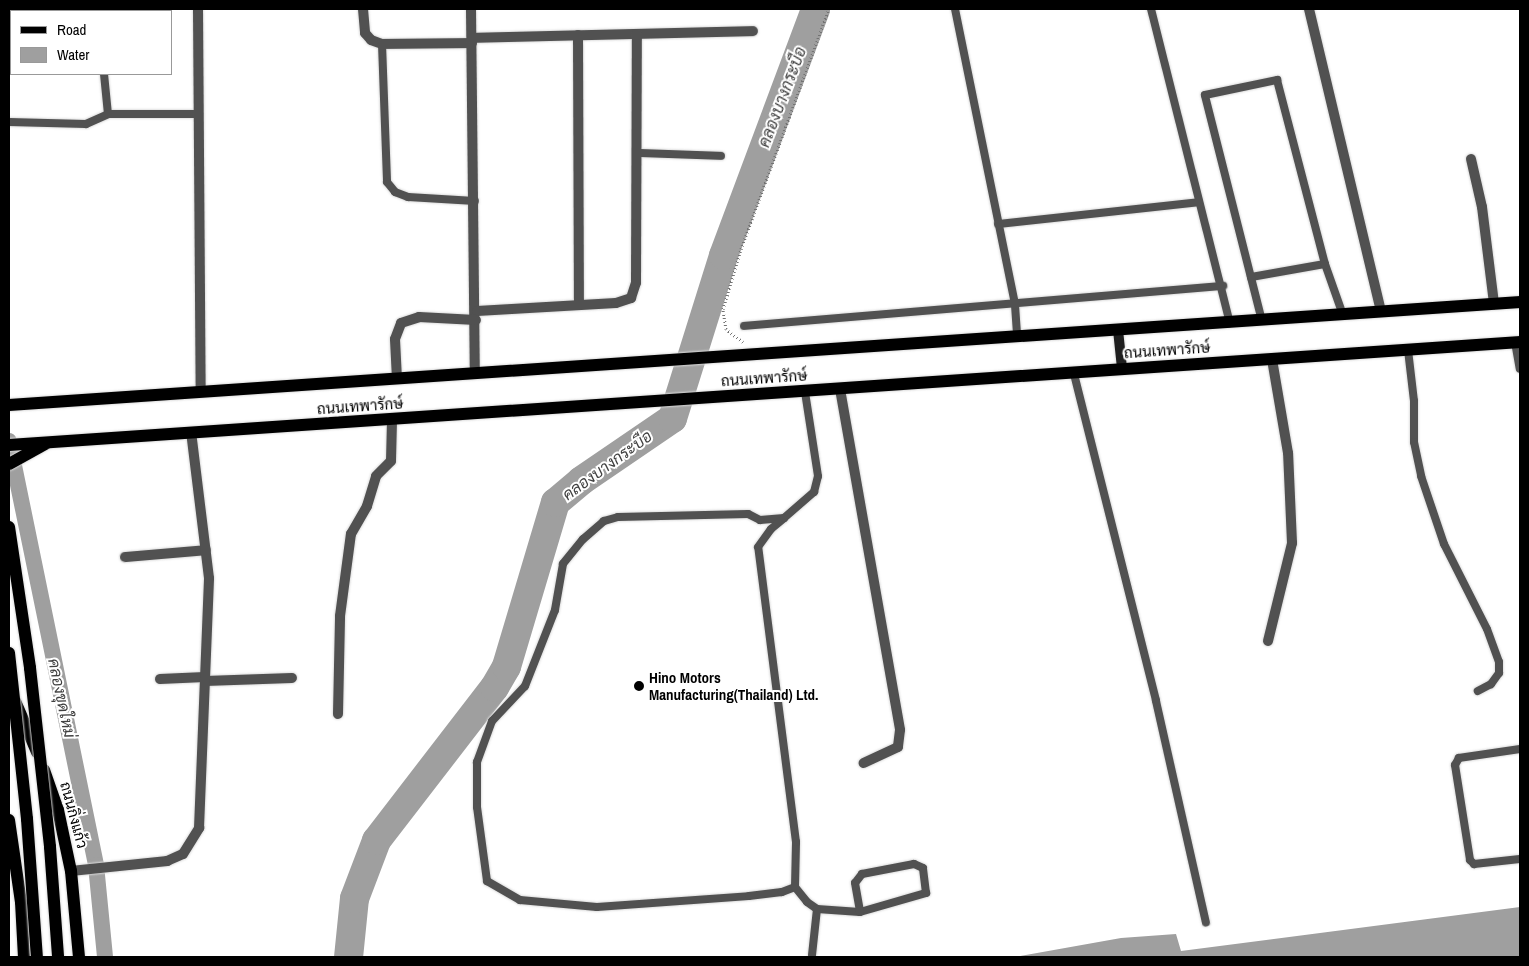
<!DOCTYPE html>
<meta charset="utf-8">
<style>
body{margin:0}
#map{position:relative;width:1529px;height:966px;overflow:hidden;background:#fff;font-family:"Archivo Narrow",Sarabun,sans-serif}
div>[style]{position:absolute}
.water>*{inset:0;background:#9f9f9f}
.canal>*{height:16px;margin:-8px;padding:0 8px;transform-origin:8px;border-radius:8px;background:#9f9f9f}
.river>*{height:29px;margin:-14.5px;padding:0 14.5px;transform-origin:14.5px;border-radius:14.5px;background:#9f9f9f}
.path>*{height:3px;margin-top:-1.5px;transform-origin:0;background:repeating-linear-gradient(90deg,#737373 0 1px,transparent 0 3.5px)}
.roads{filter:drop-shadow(0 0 1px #dbdbdb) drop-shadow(0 0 1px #dbdbdb)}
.service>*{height:8px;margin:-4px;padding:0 4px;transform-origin:4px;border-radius:4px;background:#515151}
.minor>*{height:10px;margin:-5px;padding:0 5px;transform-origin:5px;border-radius:5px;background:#515151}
.secondary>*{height:10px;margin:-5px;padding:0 5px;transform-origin:5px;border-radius:5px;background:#1e1e1e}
.primary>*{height:12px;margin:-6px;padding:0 6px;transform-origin:6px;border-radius:6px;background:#000}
.bridges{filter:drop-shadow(0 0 1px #dbdbdb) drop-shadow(0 0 1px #dbdbdb)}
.primary-bridge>*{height:12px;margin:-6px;padding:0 6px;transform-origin:6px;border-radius:6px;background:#000}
.dots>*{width:14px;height:14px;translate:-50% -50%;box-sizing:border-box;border:2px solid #fff;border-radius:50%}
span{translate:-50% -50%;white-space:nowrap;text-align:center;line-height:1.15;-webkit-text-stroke:4px #fff;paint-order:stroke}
.street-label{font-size:15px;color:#000}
.poi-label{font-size:15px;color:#000;font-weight:700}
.left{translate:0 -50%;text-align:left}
.water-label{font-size:16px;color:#404040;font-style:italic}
.frame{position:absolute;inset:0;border:10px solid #000;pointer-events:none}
.legend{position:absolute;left:10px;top:10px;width:162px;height:65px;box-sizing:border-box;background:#fff;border:1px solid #999;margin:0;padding:6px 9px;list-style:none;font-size:15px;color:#000}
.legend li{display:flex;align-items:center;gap:10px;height:25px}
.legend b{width:25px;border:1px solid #999}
</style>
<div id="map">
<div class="water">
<i style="clip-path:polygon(1520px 907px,1520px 957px,1014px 957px,1121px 938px,1176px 934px,1181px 951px)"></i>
</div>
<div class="canal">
<i style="left:9px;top:441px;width:433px;rotate:78.4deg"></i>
<i style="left:96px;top:865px;width:92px;rotate:84.4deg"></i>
</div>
<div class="river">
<i style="left:348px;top:957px;width:59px;rotate:-84.2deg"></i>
<i style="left:354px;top:898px;width:62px;rotate:-69.2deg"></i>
<i style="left:376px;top:840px;width:193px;rotate:-52.4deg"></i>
<i style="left:494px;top:687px;width:24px;rotate:-60deg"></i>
<i style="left:506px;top:666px;width:171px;rotate:-73.4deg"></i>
<i style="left:555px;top:502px;width:34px;rotate:-40deg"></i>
<i style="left:581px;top:480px;width:110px;rotate:-34.3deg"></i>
<i style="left:672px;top:418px;width:171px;rotate:-72.6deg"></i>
<i style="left:723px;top:255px;width:263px;rotate:-69.5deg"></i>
</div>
<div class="path">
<i style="left:743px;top:342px;width:21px;rotate:-143deg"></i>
<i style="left:726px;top:329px;width:20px;rotate:-99deg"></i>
<i style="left:723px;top:309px;width:63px;rotate:-73.3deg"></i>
<i style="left:741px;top:249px;width:256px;rotate:-69.9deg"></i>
</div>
<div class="roads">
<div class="service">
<i style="left:955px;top:9px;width:302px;rotate:78.5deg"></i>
<i style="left:1015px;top:305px;width:32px;rotate:86deg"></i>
<i style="left:1151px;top:9px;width:324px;rotate:75.9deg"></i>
<i style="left:134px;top:11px;width:5px;rotate:-22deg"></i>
<i style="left:382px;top:44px;width:138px;rotate:87.9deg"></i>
<i style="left:387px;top:182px;width:13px;rotate:51deg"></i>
<i style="left:395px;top:192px;width:14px;rotate:21deg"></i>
<i style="left:408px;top:197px;width:67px;rotate:3.4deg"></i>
<i style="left:104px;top:74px;width:40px;rotate:84.3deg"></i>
<i style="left:9px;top:122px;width:77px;rotate:1.5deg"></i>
<i style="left:86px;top:124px;width:24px;rotate:-24deg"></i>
<i style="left:108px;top:114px;width:91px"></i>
<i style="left:637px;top:153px;width:84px;rotate:2deg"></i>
<i style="left:998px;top:224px;width:202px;rotate:-6.2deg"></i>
<i style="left:1251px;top:277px;width:75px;rotate:-10deg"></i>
<i style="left:1262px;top:321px;width:233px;rotate:-104.2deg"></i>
<i style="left:1205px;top:95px;width:74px;rotate:-11.8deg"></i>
<i style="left:1277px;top:80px;width:190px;rotate:75.4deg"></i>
<i style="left:1325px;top:264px;width:54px;rotate:70.6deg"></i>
<i style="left:744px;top:326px;width:481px;rotate:-4.8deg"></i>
<i style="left:1515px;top:342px;width:27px;rotate:80deg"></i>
<i style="left:1408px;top:350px;width:51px;rotate:83.3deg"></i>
<i style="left:1414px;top:401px;width:41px;rotate:90deg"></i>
<i style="left:1414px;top:442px;width:35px;rotate:78deg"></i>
<i style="left:1421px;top:476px;width:72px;rotate:71.3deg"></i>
<i style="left:1444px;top:544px;width:95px;rotate:63.2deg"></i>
<i style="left:1487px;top:629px;width:35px;rotate:70deg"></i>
<i style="left:1499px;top:662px;width:11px;rotate:90deg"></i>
<i style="left:1499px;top:673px;width:14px;rotate:126deg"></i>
<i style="left:1491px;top:684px;width:15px;rotate:152deg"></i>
<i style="left:1074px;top:374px;width:337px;rotate:75.9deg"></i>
<i style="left:1156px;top:701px;width:227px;rotate:77.3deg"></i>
<i style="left:784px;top:518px;width:24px;rotate:175deg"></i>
<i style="left:760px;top:520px;width:13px;rotate:-153deg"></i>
<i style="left:748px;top:514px;width:130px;rotate:178.7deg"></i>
<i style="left:618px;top:517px;width:15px;rotate:164deg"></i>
<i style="left:604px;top:521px;width:28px;rotate:139deg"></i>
<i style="left:583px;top:539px;width:32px;rotate:129deg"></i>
<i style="left:563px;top:564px;width:47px;rotate:99.9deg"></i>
<i style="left:555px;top:610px;width:82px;rotate:111.5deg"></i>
<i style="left:525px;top:686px;width:48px;rotate:133.3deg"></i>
<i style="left:492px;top:721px;width:44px;rotate:110.1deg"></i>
<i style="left:477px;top:762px;width:45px;rotate:90deg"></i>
<i style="left:477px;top:807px;width:75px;rotate:82.3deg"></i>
<i style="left:487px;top:881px;width:38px;rotate:30deg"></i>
<i style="left:520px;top:900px;width:77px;rotate:5.2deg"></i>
<i style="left:597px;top:907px;width:152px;rotate:-4.1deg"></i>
<i style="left:749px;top:896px;width:33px;rotate:-7deg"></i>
<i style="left:782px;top:892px;width:14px;rotate:-21deg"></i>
<i style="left:795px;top:887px;width:45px;rotate:-88.7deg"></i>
<i style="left:796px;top:842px;width:297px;rotate:-97.3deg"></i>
<i style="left:758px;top:547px;width:22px;rotate:-54deg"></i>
<i style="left:771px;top:529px;width:17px;rotate:-40deg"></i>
<i style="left:784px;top:518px;width:40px;rotate:-41deg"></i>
<i style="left:814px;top:492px;width:16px;rotate:-76deg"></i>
<i style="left:818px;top:476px;width:85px;rotate:-98.8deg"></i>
<i style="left:1520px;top:749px;width:62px;rotate:171.6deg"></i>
<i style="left:1459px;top:758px;width:8px;rotate:120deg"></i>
<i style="left:1455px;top:765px;width:96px;rotate:81deg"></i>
<i style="left:1470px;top:860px;width:6px;rotate:45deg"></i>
<i style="left:1474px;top:864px;width:46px;rotate:-6.2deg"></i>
<i style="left:795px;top:887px;width:19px;rotate:51deg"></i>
<i style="left:807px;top:902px;width:12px;rotate:35deg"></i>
<i style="left:817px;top:909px;width:43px;rotate:4deg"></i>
<i style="left:860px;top:912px;width:69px;rotate:-16.1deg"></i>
<i style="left:926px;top:893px;width:25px;rotate:-97deg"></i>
<i style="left:923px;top:868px;width:10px;rotate:-156deg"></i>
<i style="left:914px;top:864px;width:53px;rotate:169.1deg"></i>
<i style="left:862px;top:874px;width:11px;rotate:128deg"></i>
<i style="left:855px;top:883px;width:29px;rotate:80deg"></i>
<i style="left:812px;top:955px;width:46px;rotate:-83.8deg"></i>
</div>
<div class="minor">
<i style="left:198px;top:9px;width:383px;rotate:89.6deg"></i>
<i style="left:363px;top:9px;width:24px;rotate:85deg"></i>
<i style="left:365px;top:33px;width:9px;rotate:49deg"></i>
<i style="left:371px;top:40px;width:12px;rotate:20deg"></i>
<i style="left:382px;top:44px;width:90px;rotate:-0.6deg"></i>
<i style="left:471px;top:9px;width:365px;rotate:89.4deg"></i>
<i style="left:1309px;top:9px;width:310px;rotate:76.6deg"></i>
<i style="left:578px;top:35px;width:270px;rotate:89.8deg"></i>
<i style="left:472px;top:38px;width:281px;rotate:-1.4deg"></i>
<i style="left:1471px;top:159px;width:49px;rotate:77.1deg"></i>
<i style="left:1482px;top:207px;width:98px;rotate:82.9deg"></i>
<i style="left:477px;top:311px;width:139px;rotate:-3.3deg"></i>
<i style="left:616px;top:303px;width:16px;rotate:-18deg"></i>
<i style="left:631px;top:298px;width:16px;rotate:-72deg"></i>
<i style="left:636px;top:283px;width:249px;rotate:-89.8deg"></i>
<i style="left:397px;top:379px;width:40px;rotate:-92.9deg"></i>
<i style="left:395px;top:339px;width:17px;rotate:-69deg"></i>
<i style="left:401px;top:323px;width:19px;rotate:-18deg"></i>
<i style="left:419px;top:317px;width:57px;rotate:3deg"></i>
<i style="left:840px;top:389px;width:346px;rotate:80deg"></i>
<i style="left:900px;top:730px;width:17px;rotate:97deg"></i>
<i style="left:898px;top:747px;width:38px;rotate:155deg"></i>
<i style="left:125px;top:557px;width:81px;rotate:-4.9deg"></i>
<i style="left:1268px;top:641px;width:101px;rotate:-76.2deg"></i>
<i style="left:1292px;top:543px;width:90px;rotate:-92.5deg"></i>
<i style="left:1288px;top:453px;width:95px;rotate:-99.7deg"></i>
<i style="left:160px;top:679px;width:45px;rotate:-2.5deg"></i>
<i style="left:205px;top:681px;width:87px;rotate:-2deg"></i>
<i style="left:338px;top:714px;width:98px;rotate:-88.8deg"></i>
<i style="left:340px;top:616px;width:83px;rotate:-82.4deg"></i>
<i style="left:351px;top:534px;width:32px;rotate:-60deg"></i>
<i style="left:367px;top:506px;width:31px;rotate:-73deg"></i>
<i style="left:376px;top:476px;width:21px;rotate:-45deg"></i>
<i style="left:391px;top:461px;width:41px;rotate:-88.6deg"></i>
<i style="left:71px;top:871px;width:97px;rotate:-5.9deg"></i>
<i style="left:167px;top:861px;width:17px;rotate:-24deg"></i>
<i style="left:183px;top:854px;width:31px;rotate:-58deg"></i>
<i style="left:199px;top:828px;width:250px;rotate:-87.7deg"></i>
<i style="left:209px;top:578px;width:147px;rotate:-97deg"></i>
</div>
<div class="secondary">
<i style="left:1118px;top:330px;width:39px;rotate:84deg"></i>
</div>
<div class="primary">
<i style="left:9px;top:405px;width:1515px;rotate:-3.9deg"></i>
<i style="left:9px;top:445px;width:1515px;rotate:-3.9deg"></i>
<i style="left:9px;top:464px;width:41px;rotate:-29.1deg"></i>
<i style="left:15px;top:701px;width:56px;rotate:66.7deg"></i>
<i style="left:44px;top:770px;width:42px;rotate:70.7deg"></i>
<i style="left:58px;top:810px;width:62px;rotate:78deg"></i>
<i style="left:71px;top:871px;width:86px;rotate:84.7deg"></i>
<i style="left:9px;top:820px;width:83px;rotate:81.7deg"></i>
<i style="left:21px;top:902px;width:55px;rotate:86.9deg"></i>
</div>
</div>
<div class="bridges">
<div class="primary-bridge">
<i style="left:9px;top:527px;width:143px;rotate:81.5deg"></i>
<i style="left:30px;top:668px;width:180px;rotate:83.6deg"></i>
<i style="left:50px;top:847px;width:110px;rotate:85.8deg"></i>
<i style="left:9px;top:653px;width:167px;rotate:83.8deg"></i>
<i style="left:27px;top:819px;width:138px;rotate:85.9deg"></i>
</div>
</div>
<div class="dots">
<i style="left:639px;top:686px;background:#000"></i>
</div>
<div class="street-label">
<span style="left:1167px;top:350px;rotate:-4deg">ถนนเทพารักษ์</span>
<span style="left:764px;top:378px;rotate:-4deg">ถนนเทพารักษ์</span>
<span style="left:360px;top:406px;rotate:-4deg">ถนนเทพารักษ์</span>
<span style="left:74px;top:815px;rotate:75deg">ถนนกิ่งแก้ว</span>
</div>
<div class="poi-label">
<span class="left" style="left:649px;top:686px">Hino Motors<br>Manufacturing(Thailand) Ltd.</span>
</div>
<div class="water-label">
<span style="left:782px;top:97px;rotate:-69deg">คลองบางกระบือ</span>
<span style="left:607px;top:465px;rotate:-36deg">คลองบางกระบือ</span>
<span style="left:62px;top:698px;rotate:78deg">คลองขุดใหม่</span>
</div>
<div class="frame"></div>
<ul class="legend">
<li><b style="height:6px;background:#000"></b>Road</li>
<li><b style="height:14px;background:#9f9f9f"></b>Water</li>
</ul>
</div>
